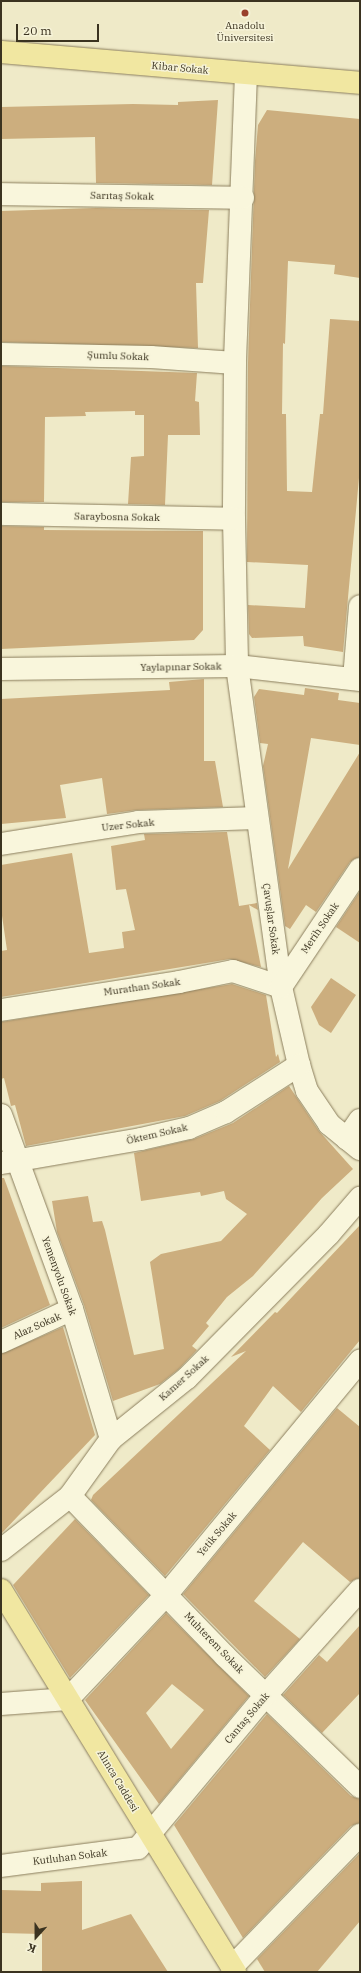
<!DOCTYPE html>
<meta charset="utf-8">
<style>
body{margin:0}
#map{position:relative;width:361px;height:1973px;overflow:hidden;background:#efeac8;font-family:"IBM Plex Serif",serif}
div>[style]{position:absolute}
.building>*{inset:0;background:#ccae7e}
.roads{filter:drop-shadow(0 0 1px #8b7e5d) drop-shadow(0 0 1px #8b7e5d)}
.minor>*{height:22px;margin:-11px;padding:0 11px;transform-origin:11px;border-radius:11px;background:#f9f6dc}
.major>*{height:22px;margin:-11px;padding:0 11px;transform-origin:11px;border-radius:11px;background:#f1e7a1}
.dots>*{width:11px;height:11px;translate:-50% -50%;box-sizing:border-box;border:2px solid #f6f3d8;border-radius:50%}
span{translate:-50% -50%;white-space:nowrap;text-align:center;line-height:1.15;-webkit-text-stroke:3px #f6f3d8;paint-order:stroke}
.poi-label{font-size:10px;color:#3b3320}
.street-label{font-size:10px;color:#3b3320}
.frame{position:absolute;inset:0;border:2px solid #3b3320;pointer-events:none}
.north{position:absolute;left:16px;top:1917px;width:40px;height:40px;-webkit-text-stroke:3px #f6f3d8;paint-order:stroke;rotate:201deg;font-size:11px;font-weight:700;line-height:16px;text-align:center;color:#3b3320}
.north::after{content:'';display:block;margin:auto;width:14px;height:18px;background:#3b3320;clip-path:polygon(50% 0,100% 100%,50% 72%,0 100%)}
.scale{position:absolute;left:16px;top:24px;width:83px;height:18px;box-sizing:border-box;border:2px solid #3b3320;border-top:0;padding-left:5px;font-size:12px;line-height:14px;white-space:nowrap;color:#3b3320;-webkit-text-stroke:3px #f6f3d8;paint-order:stroke}
</style>
<div id="map">
<div class="building">
<i style="clip-path:polygon(218px 100px,212px 185px,96px 183px,95px 137px,1px 139px,1px 107px,133px 104px,178px 105px,178px 102px)"></i>
<i style="clip-path:polygon(267px 110px,360px 119px,360px 278px,334px 274px,335px 265px,288px 261px,285px 344px,283px 343px,282px 414px,286px 414px,287px 491px,312px 492px,320px 414px,323px 414px,330px 319px,360px 321px,360px 467px,343px 652px,304px 646px,303px 636px,252px 638px,249px 634px,248px 605px,305px 608px,308px 565px,247px 562px,248px 363px,255px 161px,258px 125px)"></i>
<i style="clip-path:polygon(96px 208px,209px 210px,203px 283px,196px 283px,198px 348px,1px 342px,1px 211px)"></i>
<i style="clip-path:polygon(1px 366px,197px 373px,195px 401px,199px 402px,200px 435px,168px 435px,165px 505px,128px 504px,131px 457px,144px 456px,144px 415px,135px 415px,135px 411px,85px 412px,86px 416px,45px 417px,44px 502px,1px 502px)"></i>
<i style="clip-path:polygon(1px 526px,44px 527px,44px 530px,203px 531px,203px 630px,194px 640px,1px 649px)"></i>
<i style="clip-path:polygon(204px 679px,204px 761px,215px 761px,223px 807px,137px 810px,107px 814px,102px 778px,60px 785px,66px 818px,1px 824px,1px 699px,170px 690px,169px 682px)"></i>
<i style="clip-path:polygon(305px 688px,339px 693px,338px 700px,360px 703px,360px 745px,311px 738px,288px 869px,360px 752px,360px 857px,350px 862px,316px 912px,306px 905px,290px 929px,285px 926px,263px 766px,268px 744px,260px 743px,254px 697px,259px 689px,304px 695px)"></i>
<i style="clip-path:polygon(227px 832px,239px 906px,257px 903px,258px 910px,249px 905px,261px 967px,230px 959px,1px 997px,1px 951px,7px 950px,1px 909px,1px 865px,72px 853px,89px 953px,124px 948px,122px 932px,135px 930px,126px 889px,116px 890px,111px 846px,145px 840px,144px 834px)"></i>
<i style="clip-path:polygon(360px 891px,360px 943px,336px 927px)"></i>
<i style="clip-path:polygon(331px 978px,356px 995px,331px 1033px,319px 1025px,311px 1007px)"></i>
<i style="clip-path:polygon(232px 984px,266px 995px,276px 1057px,278px 1054px,280px 1062px,220px 1101px,185px 1116px,26px 1146px,15px 1105px,11px 1106px,4px 1078px,1px 1079px,1px 1022px)"></i>
<i style="clip-path:polygon(289px 1086px,319px 1131px,353px 1169px,322px 1198px,253px 1276px,227px 1297px,206px 1323px,209px 1326px,192px 1346px,197px 1350px,179px 1369px,160px 1384px,113px 1401px,84px 1305px,57px 1232px,52px 1201px,88px 1196px,93px 1222px,102px 1221px,105px 1230px,134px 1355px,164px 1349px,150px 1262px,161px 1254px,221px 1241px,247px 1214px,226px 1199px,224px 1191px,201px 1196px,200px 1192px,141px 1201px,134px 1153px,194px 1139px,233px 1123px)"></i>
<i style="clip-path:polygon(1px 1178px,4px 1178px,50px 1305px,1px 1328px)"></i>
<i style="clip-path:polygon(360px 1225px,360px 1340px,301px 1412px,273px 1386px,244px 1426px,270px 1450px,165px 1576px,91px 1500px,93px 1495px,246px 1351px,231px 1357px,275px 1312px,277px 1313px)"></i>
<i style="clip-path:polygon(63px 1327px,95px 1435px,1px 1534px,1px 1354px)"></i>
<i style="clip-path:polygon(337px 1408px,360px 1427px,360px 1578px,350px 1582px,303px 1542px,254px 1601px,300px 1639px,265px 1677px,183px 1594px)"></i>
<i style="clip-path:polygon(75px 1519px,149px 1595px,70px 1678px,13px 1585px)"></i>
<i style="clip-path:polygon(evenodd,166px 1613px,249px 1696px,159px 1804px,85px 1700px,166px 1613px,172px 1684px,204px 1710px,171px 1749px,146px 1713px,172px 1684px)"></i>
<i style="clip-path:polygon(360px 1625px,360px 1693px,322px 1733px,283px 1695px,319px 1655px,327px 1662px)"></i>
<i style="clip-path:polygon(267px 1714px,351px 1796px,360px 1799px,360px 1823px,351px 1826px,243px 1938px,174px 1825px)"></i>
<i style="clip-path:polygon(360px 1853px,360px 1921px,317px 1972px,265px 1972px,257px 1959px)"></i>
<i style="clip-path:polygon(82px 1881px,82px 1930px,131px 1914px,168px 1972px,42px 1972px,42px 1934px,1px 1933px,1px 1890px,41px 1891px,41px 1883px)"></i>
</div>
<div class="roads">
<div class="minor">
<i style="left:246px;top:74px;width:289px;rotate:92.2deg"></i>
<i style="left:235px;top:363px;width:156px;rotate:90.4deg"></i>
<i style="left:234px;top:519px;width:147px;rotate:88.8deg"></i>
<i style="left:237px;top:666px;width:324px;rotate:82.2deg"></i>
<i style="left:281px;top:987px;width:80px;rotate:77deg"></i>
<i style="left:299px;top:1065px;width:27px;rotate:73deg"></i>
<i style="left:307px;top:1091px;width:40px;rotate:56deg"></i>
<i style="left:329px;top:1124px;width:40px;rotate:39deg"></i>
<i style="left:1px;top:194px;width:242px;rotate:0.9deg"></i>
<i style="left:1px;top:354px;width:150px;rotate:1.1deg"></i>
<i style="left:151px;top:357px;width:84px;rotate:4.1deg"></i>
<i style="left:1px;top:514px;width:233px;rotate:1.2deg"></i>
<i style="left:1px;top:669px;width:236px;rotate:-0.7deg"></i>
<i style="left:237px;top:666px;width:124px;rotate:6.5deg"></i>
<i style="left:354px;top:679px;width:73px;rotate:-85.3deg"></i>
<i style="left:1px;top:844px;width:139px;rotate:-9.1deg"></i>
<i style="left:138px;top:822px;width:119px;rotate:-1.9deg"></i>
<i style="left:1px;top:1010px;width:180px;rotate:-8.9deg"></i>
<i style="left:179px;top:982px;width:55px;rotate:-11.5deg"></i>
<i style="left:233px;top:971px;width:51px;rotate:18.4deg"></i>
<i style="left:281px;top:987px;width:142px;rotate:-56.2deg"></i>
<i style="left:1px;top:1115px;width:207px;rotate:69.9deg"></i>
<i style="left:72px;top:1309px;width:136px;rotate:73.3deg"></i>
<i style="left:347px;top:1139px;width:23px;rotate:-56deg"></i>
<i style="left:2px;top:1163px;width:141px;rotate:-9.8deg"></i>
<i style="left:141px;top:1139px;width:49px;rotate:-12.9deg"></i>
<i style="left:189px;top:1128px;width:40px;rotate:-23.4deg"></i>
<i style="left:226px;top:1112px;width:87px;rotate:-32.8deg"></i>
<i style="left:1px;top:1342px;width:78px;rotate:-24.9deg"></i>
<i style="left:70px;top:1496px;width:223px;rotate:45.9deg"></i>
<i style="left:225px;top:1656px;width:188px;rotate:44.1deg"></i>
<i style="left:1px;top:1550px;width:88px;rotate:-38deg"></i>
<i style="left:70px;top:1496px;width:70px;rotate:-54.3deg"></i>
<i style="left:111px;top:1439px;width:97px;rotate:-38.8deg"></i>
<i style="left:187px;top:1378px;width:202px;rotate:-45.4deg"></i>
<i style="left:329px;top:1234px;width:48px;rotate:-49.3deg"></i>
<i style="left:1px;top:1704px;width:67px;rotate:-4.3deg"></i>
<i style="left:68px;top:1699px;width:144px;rotate:-46.7deg"></i>
<i style="left:167px;top:1594px;width:303px;rotate:-50.4deg"></i>
<i style="left:1px;top:1866px;width:138px;rotate:-7.5deg"></i>
<i style="left:138px;top:1848px;width:199px;rotate:-50.1deg"></i>
<i style="left:266px;top:1695px;width:141px;rotate:-48.2deg"></i>
<i style="left:232px;top:1967px;width:184px;rotate:-45.9deg"></i>
</div>
<div class="major">
<i style="left:1px;top:52px;width:360px;rotate:4.9deg"></i>
<i style="left:1px;top:1590px;width:448px;rotate:58.5deg"></i>
</div>
</div>
<div class="dots">
<i style="left:245px;top:13px;background:#9a412d"></i>
</div>
<div class="poi-label">
<span style="left:245px;top:31px">Anadolu<br>Üniversitesi</span>
</div>
<div class="street-label">
<span style="left:180px;top:68px;rotate:5deg">Kibar Sokak</span>
<span style="left:122px;top:196px;rotate:1deg">Sarıtaş Sokak</span>
<span style="left:118px;top:356px;rotate:2deg">Şumlu Sokak</span>
<span style="left:117px;top:517px;rotate:1deg">Saraybosna Sokak</span>
<span style="left:181px;top:667px;rotate:-1deg">Yaylapınar Sokak</span>
<span style="left:128px;top:825px;rotate:-6deg">Uzer Sokak</span>
<span style="left:271px;top:919px;rotate:82deg">Çavuşlar Sokak</span>
<span style="left:320px;top:928px;rotate:-56deg">Merih Sokak</span>
<span style="left:142px;top:987px;rotate:-8deg">Murathan Sokak</span>
<span style="left:157px;top:1134px;rotate:-13deg">Öktem Sokak</span>
<span style="left:59px;top:1276px;rotate:70deg">Yemenyolu Sokak</span>
<span style="left:37px;top:1326px;rotate:-24deg">Alaz Sokak</span>
<span style="left:184px;top:1378px;rotate:-42deg">Kamer Sokak</span>
<span style="left:217px;top:1534px;rotate:-50deg">Yetik Sokak</span>
<span style="left:214px;top:1643px;rotate:46deg">Muhterem Sokak</span>
<span style="left:247px;top:1718px;rotate:-50deg">Cantaş Sokak</span>
<span style="left:118px;top:1781px;rotate:59deg">Alınca Caddesi</span>
<span style="left:70px;top:1857px;rotate:-7deg">Kutluhan Sokak</span>
</div>
<div class="frame"></div>
<div class="north">K</div>
<div class="scale">20 m</div>
</div>
